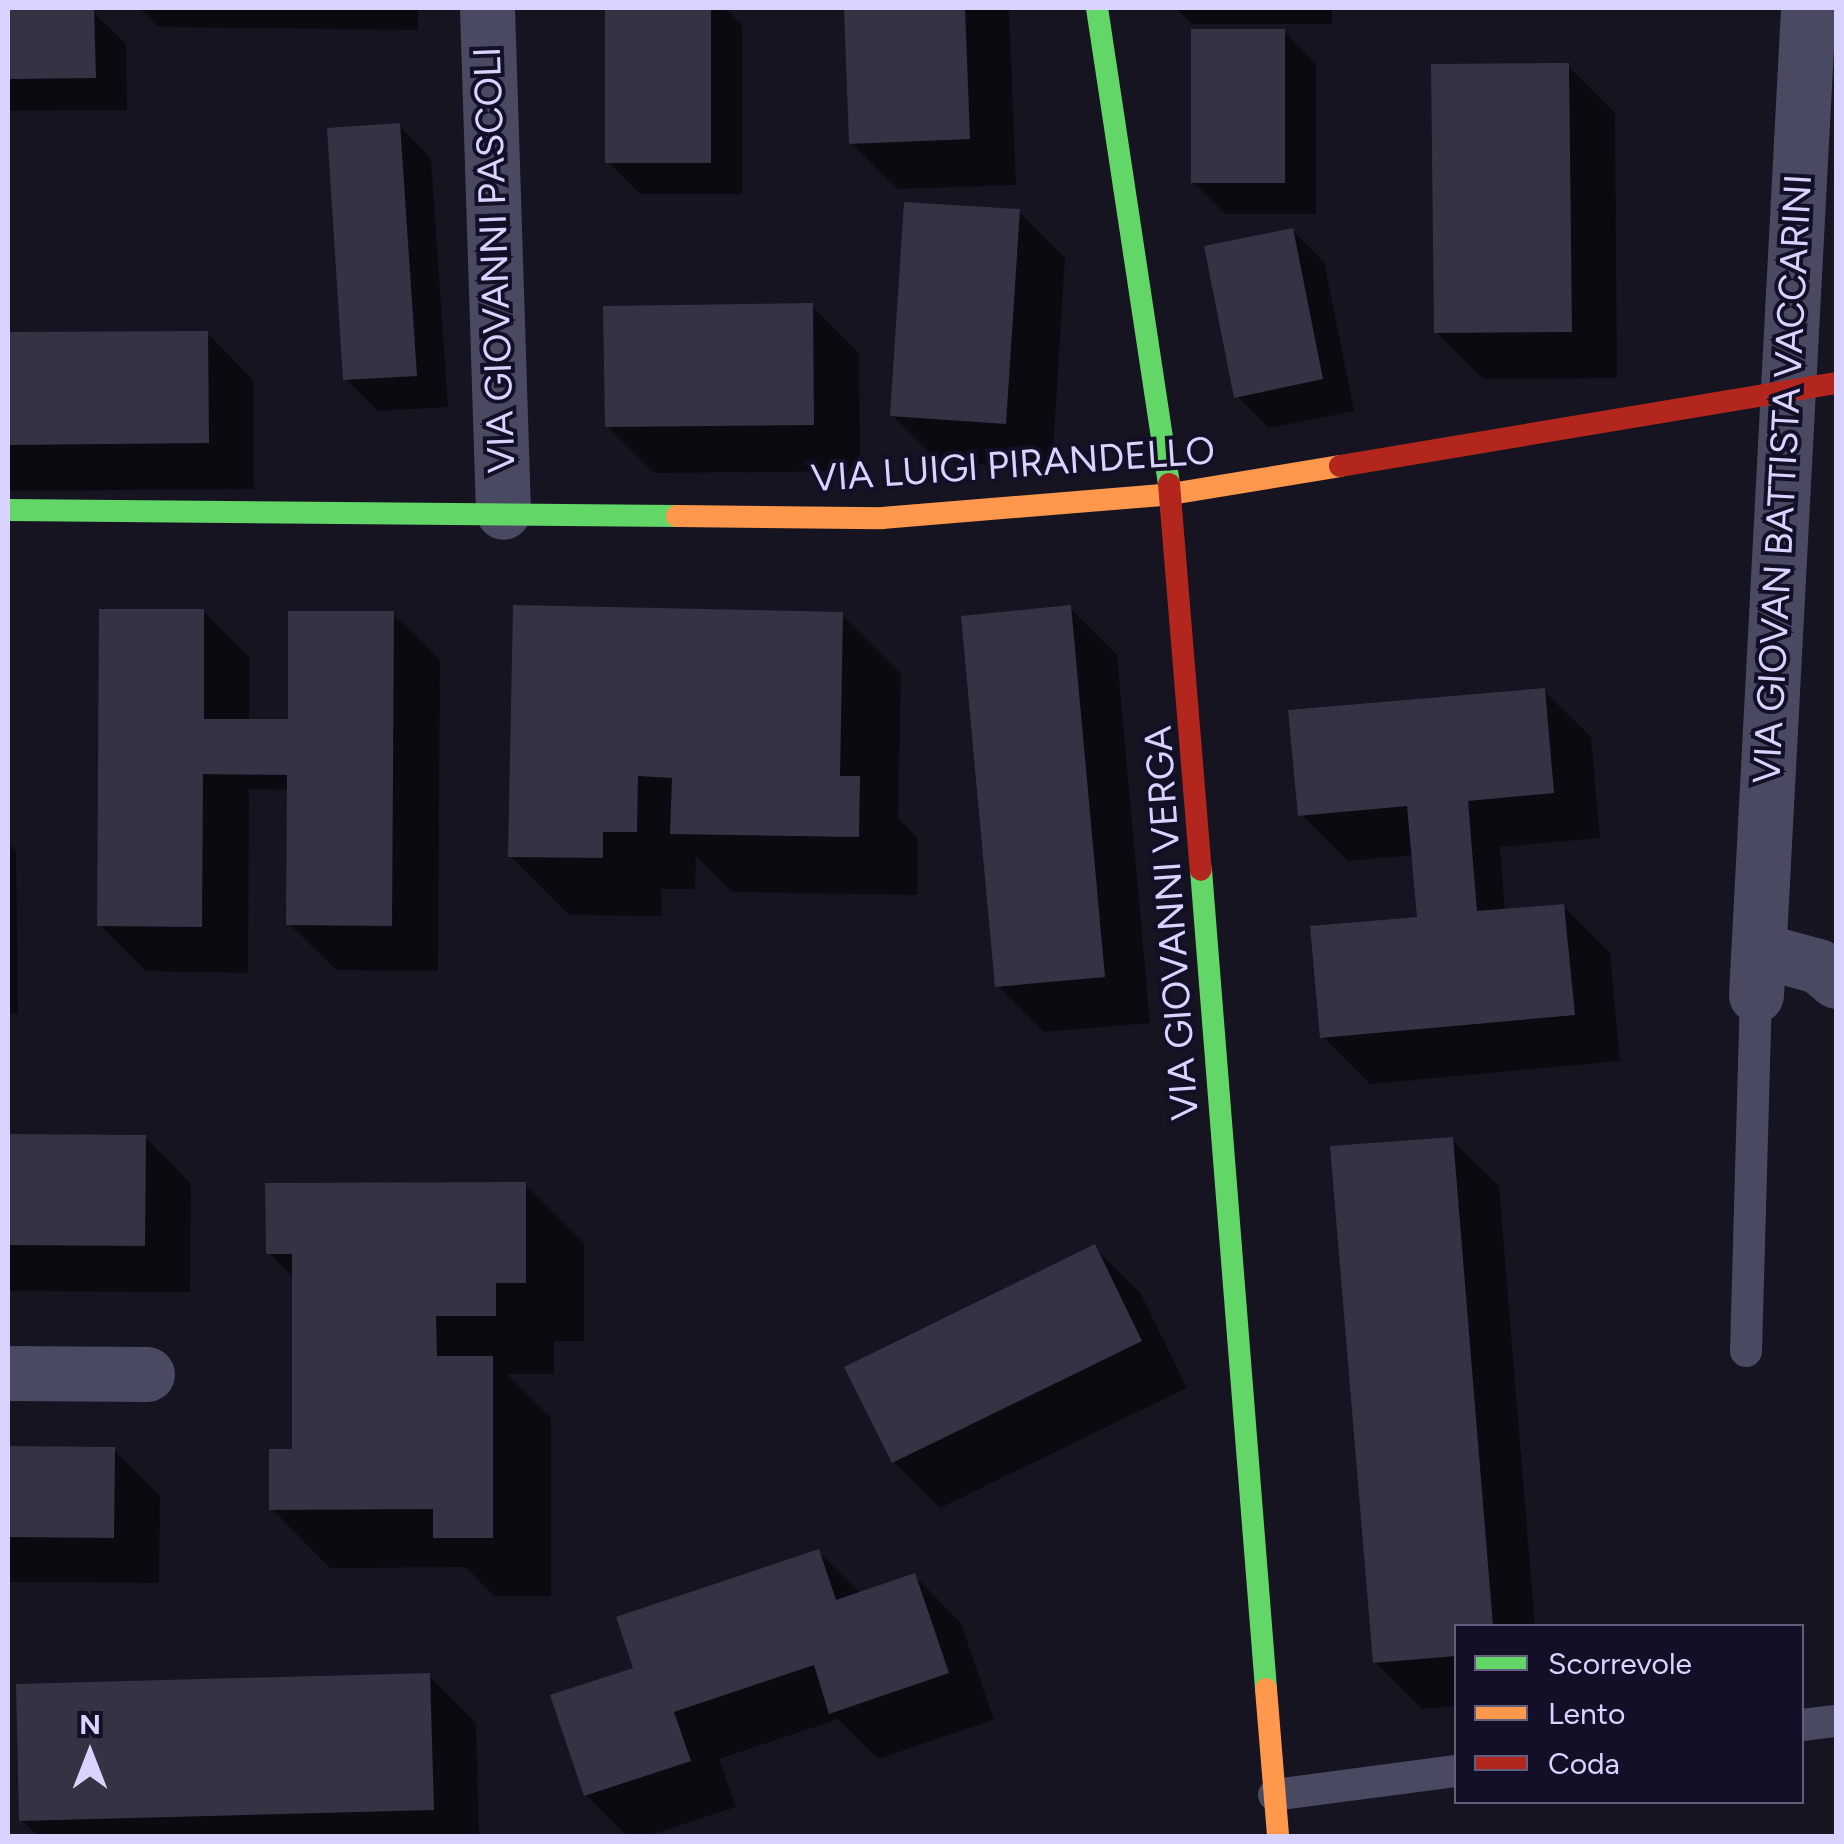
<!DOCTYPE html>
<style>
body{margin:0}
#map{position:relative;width:1844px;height:1844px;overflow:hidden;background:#161421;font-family:Figtree,sans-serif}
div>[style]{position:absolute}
.shadow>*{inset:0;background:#0007}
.building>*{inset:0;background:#343243}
.lane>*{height:32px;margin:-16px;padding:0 16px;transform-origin:16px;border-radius:16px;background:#4a4962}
.street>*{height:55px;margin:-27.5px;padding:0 27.5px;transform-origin:27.5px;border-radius:27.5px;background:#4a4962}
.fast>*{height:22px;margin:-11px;padding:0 11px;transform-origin:11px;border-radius:11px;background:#63d668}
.slow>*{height:22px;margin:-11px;padding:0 11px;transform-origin:11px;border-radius:11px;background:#ff974d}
.jam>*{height:22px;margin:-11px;padding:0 11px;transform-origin:11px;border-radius:11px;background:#b3261e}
span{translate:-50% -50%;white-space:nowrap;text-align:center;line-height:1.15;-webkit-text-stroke:8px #130f26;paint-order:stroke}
.street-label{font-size:38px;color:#d9d4ff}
.frame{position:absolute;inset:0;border:10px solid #d9d4ff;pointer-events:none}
.legend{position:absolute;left:1454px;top:1624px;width:350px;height:180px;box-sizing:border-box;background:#130f26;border:2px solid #625e7d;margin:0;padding:12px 18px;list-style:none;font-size:30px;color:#d9d4ff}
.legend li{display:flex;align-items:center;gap:20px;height:50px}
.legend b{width:50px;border:2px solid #625e7d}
.north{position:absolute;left:40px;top:1704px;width:100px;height:100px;-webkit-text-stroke:8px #130f26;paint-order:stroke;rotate:0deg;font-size:28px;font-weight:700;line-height:40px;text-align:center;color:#d9d4ff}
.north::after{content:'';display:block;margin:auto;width:35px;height:45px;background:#d9d4ff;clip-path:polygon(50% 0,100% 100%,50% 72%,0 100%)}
</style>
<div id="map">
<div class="shadow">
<i style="clip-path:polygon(139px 8px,418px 8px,418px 30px,159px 27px)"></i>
<i style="clip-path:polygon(608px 8px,725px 8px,742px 25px,742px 194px,640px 194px,608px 162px)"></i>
<i style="clip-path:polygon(846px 8px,1009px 8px,1016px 185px,898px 189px,851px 143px)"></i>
<i style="clip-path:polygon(1175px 8px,1332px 8px,1332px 24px,1192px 24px)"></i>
<i style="clip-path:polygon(93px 12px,126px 44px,127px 110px,8px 111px,8px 13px)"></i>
<i style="clip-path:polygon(1284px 31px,1316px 64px,1316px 214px,1225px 214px,1193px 182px)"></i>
<i style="clip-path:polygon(1568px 66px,1615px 113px,1617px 378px,1483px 379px,1436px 332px)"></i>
<i style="clip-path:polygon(399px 126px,431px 158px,448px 407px,378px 411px,346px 379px)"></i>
<i style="clip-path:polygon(1019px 212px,1065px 258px,1052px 469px,939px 462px,892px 415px)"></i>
<i style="clip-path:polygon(1292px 230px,1324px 262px,1354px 411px,1269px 428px,1237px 396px)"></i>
<i style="clip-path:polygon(812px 306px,859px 353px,860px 471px,654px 473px,607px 426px)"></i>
<i style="clip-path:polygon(207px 333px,253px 380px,254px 489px,8px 491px,8px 335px)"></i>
<i style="clip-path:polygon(1070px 608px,1117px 655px,1150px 1023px,1044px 1032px,997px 985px)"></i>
<i style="clip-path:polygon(203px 611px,250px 658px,249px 722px,290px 722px,393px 614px,440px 660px,438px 971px,336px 970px,289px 924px,290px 790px,249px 789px,248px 973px,146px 971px,100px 925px)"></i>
<i style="clip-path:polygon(842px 615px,901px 674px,898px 818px,917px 838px,917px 895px,732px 892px,696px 856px,695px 889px,661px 889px,661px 916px,569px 915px,510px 856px)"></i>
<i style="clip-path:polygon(1544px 691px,1591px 737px,1600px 838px,1500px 847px,1505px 912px,1564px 907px,1610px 953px,1620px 1061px,1370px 1084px,1323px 1037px,1420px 919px,1414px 855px,1348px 861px,1301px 814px)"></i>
<i style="clip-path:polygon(8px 843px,16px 851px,18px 1014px,8px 1014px)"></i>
<i style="clip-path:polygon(8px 1137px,145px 1137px,191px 1184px,190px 1292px,8px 1291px)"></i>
<i style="clip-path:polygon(1452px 1140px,1499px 1186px,1535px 1626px,1456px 1626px,1456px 1706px,1422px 1709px,1375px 1662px)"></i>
<i style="clip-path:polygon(525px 1184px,584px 1243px,584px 1341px,554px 1341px,554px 1374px,507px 1374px,551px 1418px,551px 1596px,494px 1596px,466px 1567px,330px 1568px,272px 1509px,294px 1452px,294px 1279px,269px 1253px)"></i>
<i style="clip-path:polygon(1094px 1247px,1141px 1294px,1187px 1388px,940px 1508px,894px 1462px)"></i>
<i style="clip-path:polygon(8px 1449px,114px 1450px,160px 1496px,159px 1583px,8px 1582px)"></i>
<i style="clip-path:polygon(819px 1552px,861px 1594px,915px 1576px,961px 1623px,994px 1720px,878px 1759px,838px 1719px,719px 1759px,736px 1807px,647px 1836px,627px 1836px,586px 1795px)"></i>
<i style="clip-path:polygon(429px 1676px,476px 1723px,479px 1836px,38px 1836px,22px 1820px)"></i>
</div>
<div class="building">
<i style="clip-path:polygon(605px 8px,711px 8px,711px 163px,605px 163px)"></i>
<i style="clip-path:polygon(844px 8px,965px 8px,970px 139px,849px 144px)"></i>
<i style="clip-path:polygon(94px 9px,96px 78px,8px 79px,8px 10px)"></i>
<i style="clip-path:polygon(1191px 29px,1285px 29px,1285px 183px,1191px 183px)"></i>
<i style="clip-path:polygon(1569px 63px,1572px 332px,1434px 333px,1431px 64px)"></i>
<i style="clip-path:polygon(400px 123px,417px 376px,343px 380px,327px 128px)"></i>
<i style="clip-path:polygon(904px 202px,1020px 209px,1006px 424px,890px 416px)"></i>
<i style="clip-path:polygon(1293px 228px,1323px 379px,1234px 398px,1204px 246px)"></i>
<i style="clip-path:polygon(813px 303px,814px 425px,605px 427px,603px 306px)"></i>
<i style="clip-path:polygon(208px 331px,209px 443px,8px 445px,8px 332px)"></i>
<i style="clip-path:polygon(513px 605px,843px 612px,840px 776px,860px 776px,859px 837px,670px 834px,672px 778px,638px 776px,637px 832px,603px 832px,603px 858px,508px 857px)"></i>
<i style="clip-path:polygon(1071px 605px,1105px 977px,995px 987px,961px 616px)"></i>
<i style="clip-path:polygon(99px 609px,204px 609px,204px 719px,288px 719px,288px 611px,394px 611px,392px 926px,286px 925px,287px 775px,203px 774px,202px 927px,97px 926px)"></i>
<i style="clip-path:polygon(1545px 688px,1554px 793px,1468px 801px,1477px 911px,1564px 904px,1575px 1015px,1320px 1038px,1310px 926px,1417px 917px,1407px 806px,1298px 816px,1288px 710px)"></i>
<i style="clip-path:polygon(8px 1134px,146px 1135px,145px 1246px,8px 1245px)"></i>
<i style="clip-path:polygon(1453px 1137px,1493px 1626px,1456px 1626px,1456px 1656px,1373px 1663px,1330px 1146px)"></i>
<i style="clip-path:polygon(526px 1182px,526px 1283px,496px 1283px,496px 1316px,436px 1316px,437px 1356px,493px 1356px,493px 1538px,433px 1538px,433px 1509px,269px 1510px,269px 1449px,292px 1449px,292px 1254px,266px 1254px,265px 1183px)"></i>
<i style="clip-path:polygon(1095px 1244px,1142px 1341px,892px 1463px,844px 1367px)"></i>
<i style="clip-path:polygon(8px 1446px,115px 1447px,114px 1538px,8px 1537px)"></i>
<i style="clip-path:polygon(819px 1549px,836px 1600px,915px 1573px,949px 1673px,829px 1714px,814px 1665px,674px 1712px,691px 1761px,584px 1796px,550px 1695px,633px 1668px,616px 1617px)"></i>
<i style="clip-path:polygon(430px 1673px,434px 1810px,19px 1821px,16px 1684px)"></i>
</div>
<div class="lane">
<i style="left:1746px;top:1351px;width:356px;rotate:-88.4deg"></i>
<i style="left:1802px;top:1725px;width:34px;rotate:-7deg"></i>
<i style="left:1274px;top:1795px;width:184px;rotate:-7.5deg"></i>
</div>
<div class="street">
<i style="left:487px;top:8px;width:504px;rotate:88.18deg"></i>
<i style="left:1759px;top:950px;width:61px;rotate:15.2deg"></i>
<i style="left:1818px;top:966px;width:23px;rotate:40deg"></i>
<i style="left:1756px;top:995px;width:988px;rotate:-86.98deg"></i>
<i style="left:8px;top:1373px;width:139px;rotate:0.4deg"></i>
</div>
<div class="fast">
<i style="left:1097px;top:8px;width:481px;rotate:81.4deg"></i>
<i style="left:8px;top:510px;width:669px;rotate:0.51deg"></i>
<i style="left:1201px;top:870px;width:822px;rotate:85.46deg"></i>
</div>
<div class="slow">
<i style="left:677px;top:516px;width:205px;rotate:0.6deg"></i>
<i style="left:882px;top:518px;width:290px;rotate:-4.7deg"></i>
<i style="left:1171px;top:494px;width:171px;rotate:-9.4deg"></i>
<i style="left:1266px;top:1689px;width:147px;rotate:85.3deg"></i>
</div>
<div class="jam">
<i style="left:1340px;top:466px;width:503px;rotate:-9.5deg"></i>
<i style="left:1169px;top:484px;width:387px;rotate:85.3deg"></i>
</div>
<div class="street-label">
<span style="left:495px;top:260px;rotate:-92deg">VIA GIOVANNI PASCOLI</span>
<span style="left:1013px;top:465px;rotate:-4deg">VIA LUIGI PIRANDELLO</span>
<span style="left:1783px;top:479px;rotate:-87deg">VIA GIOVAN BATTISTA VACCARINI</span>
<span style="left:1172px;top:923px;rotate:-94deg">VIA GIOVANNI VERGA</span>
</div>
<div class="frame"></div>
<ul class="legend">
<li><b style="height:12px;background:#63d668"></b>Scorrevole</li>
<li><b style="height:12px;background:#ff974d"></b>Lento</li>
<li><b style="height:12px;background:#b3261e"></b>Coda</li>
</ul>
<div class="north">N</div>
</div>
